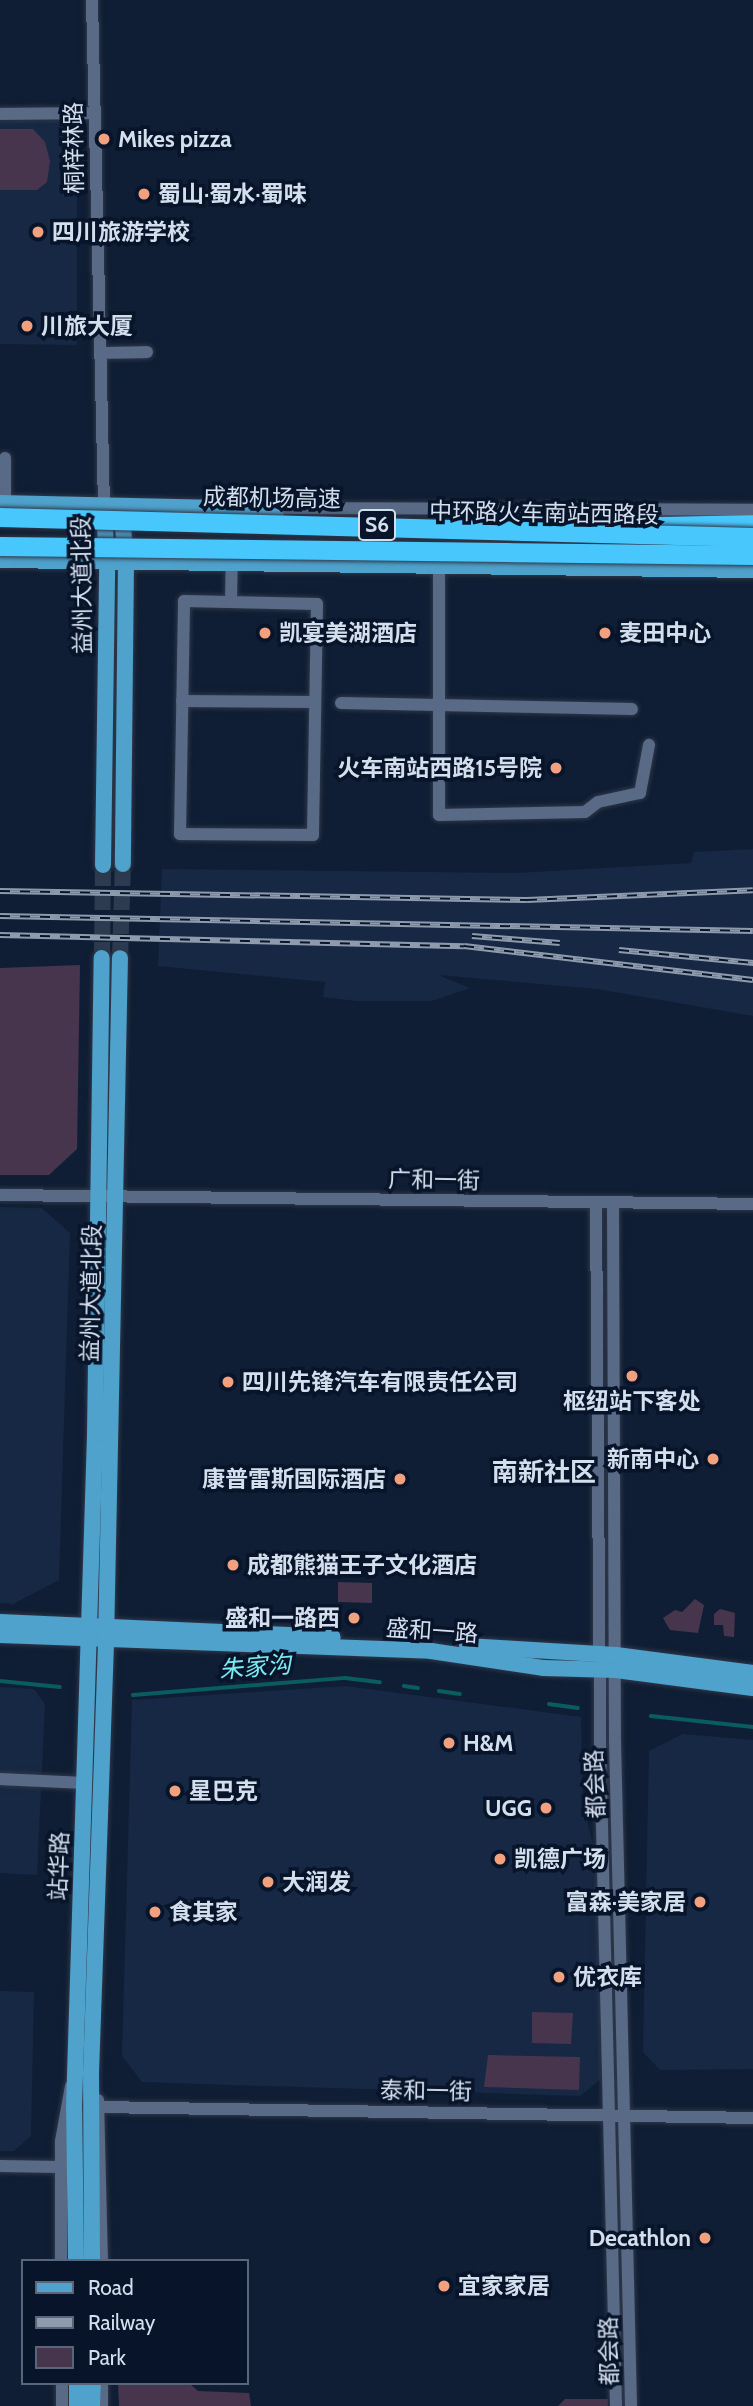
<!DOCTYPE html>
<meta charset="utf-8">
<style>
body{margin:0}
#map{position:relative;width:753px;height:2406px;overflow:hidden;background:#0f1e34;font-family:Cabin,"Noto Sans SC",sans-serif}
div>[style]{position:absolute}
.built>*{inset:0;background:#162843}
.green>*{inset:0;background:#47354e}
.stream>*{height:3.5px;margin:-1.75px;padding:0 1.75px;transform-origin:1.75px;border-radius:1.75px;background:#095c60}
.major-tunnel>*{height:16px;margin-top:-8px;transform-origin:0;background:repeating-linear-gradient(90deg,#2d3b50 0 16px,transparent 0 24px)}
.roads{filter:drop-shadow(0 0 2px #2f3749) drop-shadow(0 0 2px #2f3749)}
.minor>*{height:12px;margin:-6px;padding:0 6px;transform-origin:6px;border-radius:6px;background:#586a85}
.major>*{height:16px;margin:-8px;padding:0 8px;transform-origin:8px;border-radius:8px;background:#4ea2cc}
.highway>*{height:19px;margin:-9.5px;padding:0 9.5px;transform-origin:9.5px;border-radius:9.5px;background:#48c7fc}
.rail>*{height:6px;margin-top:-3px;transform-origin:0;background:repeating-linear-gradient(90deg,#07142a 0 10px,#8e9bac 0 20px);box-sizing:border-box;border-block:2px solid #8e9bac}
.bridges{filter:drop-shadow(0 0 2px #2f3749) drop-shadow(0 0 2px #2f3749)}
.highway-bridge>*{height:19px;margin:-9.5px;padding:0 9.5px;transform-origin:9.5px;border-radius:9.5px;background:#48c7fc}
.dots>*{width:19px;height:19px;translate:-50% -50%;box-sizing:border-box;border:4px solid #07142a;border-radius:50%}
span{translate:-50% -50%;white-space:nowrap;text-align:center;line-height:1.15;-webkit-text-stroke:7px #07142a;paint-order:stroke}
.shield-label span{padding:2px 5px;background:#07142a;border:2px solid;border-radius:5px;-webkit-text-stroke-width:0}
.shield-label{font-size:21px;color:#d4dfee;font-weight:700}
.poi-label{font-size:23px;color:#d4dfee;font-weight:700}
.left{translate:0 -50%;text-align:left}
.right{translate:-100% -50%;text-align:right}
.street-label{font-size:23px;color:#d4dfee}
.water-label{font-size:24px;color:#7deaf1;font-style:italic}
.quarter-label{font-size:26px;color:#d4dfee;font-weight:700}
.legend{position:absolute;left:21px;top:2259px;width:228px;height:126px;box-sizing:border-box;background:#07142a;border:2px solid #596578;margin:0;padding:9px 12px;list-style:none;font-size:21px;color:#d4dfee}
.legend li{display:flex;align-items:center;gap:14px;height:35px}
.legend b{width:35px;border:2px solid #596578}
</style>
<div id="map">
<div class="built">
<i style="clip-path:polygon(77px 120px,77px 345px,0 344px,0 121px)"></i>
<i style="clip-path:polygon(753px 849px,753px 1016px,597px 989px,438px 975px,470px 988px,432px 1001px,356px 1001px,323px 997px,325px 982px,158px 966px,162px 869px,517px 873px,691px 863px,694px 852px)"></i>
<i style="clip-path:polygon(0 1207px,42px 1208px,70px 1233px,59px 1580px,13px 1604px,0 1603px)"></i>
<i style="clip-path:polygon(346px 1686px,581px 1717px,583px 1805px,598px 1864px,601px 2079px,580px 2096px,142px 2082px,122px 2056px,132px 1700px)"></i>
<i style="clip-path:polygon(0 1687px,34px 1689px,45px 1704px,37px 1875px,0 1873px)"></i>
<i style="clip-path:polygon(683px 1734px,753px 1740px,753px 2069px,660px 2070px,643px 2052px,649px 1751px)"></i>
<i style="clip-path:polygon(0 1991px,34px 1992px,31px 2136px,14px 2151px,0 2151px)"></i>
</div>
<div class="green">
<i style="clip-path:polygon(0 129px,33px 129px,45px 142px,50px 161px,47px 182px,37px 190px,0 190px)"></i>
<i style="clip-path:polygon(80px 965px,77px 1149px,49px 1175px,0 1175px,0 968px)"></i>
<i style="clip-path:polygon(338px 1582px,372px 1583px,372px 1603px,338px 1602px)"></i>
<i style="clip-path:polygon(695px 1599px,704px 1605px,698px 1633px,670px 1630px,663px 1618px,675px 1610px,682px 1612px)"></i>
<i style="clip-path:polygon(720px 1609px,735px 1613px,734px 1637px,724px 1636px,723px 1625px,714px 1625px,714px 1614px)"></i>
<i style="clip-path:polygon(532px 2012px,573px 2013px,571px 2044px,532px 2043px)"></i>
<i style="clip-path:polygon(488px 2055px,580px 2057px,579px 2090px,484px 2087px)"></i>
<i style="clip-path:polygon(118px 2383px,189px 2383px,198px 2391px,249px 2393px,251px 2406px,119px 2406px)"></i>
<i style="clip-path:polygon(565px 2399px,608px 2399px,608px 2406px,558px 2406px)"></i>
</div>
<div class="stream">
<i style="left:0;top:1681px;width:60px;rotate:5.7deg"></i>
<i style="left:404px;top:1686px;width:14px;rotate:8deg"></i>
<i style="left:439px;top:1691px;width:21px;rotate:8deg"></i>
<i style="left:133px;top:1695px;width:213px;rotate:-4.6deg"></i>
<i style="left:345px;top:1678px;width:35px;rotate:7deg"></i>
<i style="left:549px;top:1704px;width:29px;rotate:8deg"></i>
<i style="left:651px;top:1716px;width:103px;rotate:6.2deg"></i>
</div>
<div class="major-tunnel">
<i style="left:102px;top:958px;width:93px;rotate:-89.4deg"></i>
<i style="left:120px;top:958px;width:94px;rotate:-88.2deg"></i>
</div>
<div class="roads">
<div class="minor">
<i style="left:92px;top:0;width:505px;rotate:88.64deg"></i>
<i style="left:0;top:114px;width:94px;rotate:-0.6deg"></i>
<i style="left:100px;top:353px;width:47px;rotate:-1.2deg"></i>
<i style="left:5px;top:504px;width:46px;rotate:-90deg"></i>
<i style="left:256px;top:508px;width:497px;rotate:0.2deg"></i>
<i style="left:439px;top:565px;width:250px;rotate:90deg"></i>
<i style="left:439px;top:815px;width:146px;rotate:-1.2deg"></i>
<i style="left:585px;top:812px;width:16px;rotate:-38deg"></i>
<i style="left:598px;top:802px;width:43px;rotate:-12.1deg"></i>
<i style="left:640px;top:793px;width:49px;rotate:-79.4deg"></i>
<i style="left:184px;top:601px;width:133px;rotate:1.3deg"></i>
<i style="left:317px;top:604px;width:231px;rotate:91deg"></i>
<i style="left:313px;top:835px;width:133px;rotate:-179.6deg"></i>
<i style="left:180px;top:834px;width:233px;rotate:-89deg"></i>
<i style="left:231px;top:602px;width:39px;rotate:-89deg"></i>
<i style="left:182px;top:701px;width:133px;rotate:0.4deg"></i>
<i style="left:341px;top:703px;width:291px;rotate:1.2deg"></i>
<i style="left:0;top:1195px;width:753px;rotate:0.68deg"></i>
<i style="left:596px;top:1203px;width:539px;rotate:89.57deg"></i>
<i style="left:600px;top:1742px;width:664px;rotate:88.62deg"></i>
<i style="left:613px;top:1203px;width:538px;rotate:89.79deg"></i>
<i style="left:615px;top:1741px;width:665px;rotate:88.62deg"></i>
<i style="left:0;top:1779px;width:84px;rotate:2.7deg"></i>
<i style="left:98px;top:2100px;width:161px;rotate:88.6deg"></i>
<i style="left:99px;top:2107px;width:654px;rotate:0.96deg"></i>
<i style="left:0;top:2166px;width:61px;rotate:0.9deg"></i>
<i style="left:61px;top:2261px;width:120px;rotate:-90deg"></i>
<i style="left:61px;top:2141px;width:56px;rotate:-79.7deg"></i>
<i style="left:62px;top:2383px;width:23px;rotate:90deg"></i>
<i style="left:102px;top:2383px;width:23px;rotate:90deg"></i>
</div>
<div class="major">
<i style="left:0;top:503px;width:220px;rotate:1.3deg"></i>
<i style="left:220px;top:508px;width:57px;rotate:9.1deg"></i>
<i style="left:116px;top:513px;width:7px;rotate:27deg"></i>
<i style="left:122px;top:516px;width:46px;rotate:85deg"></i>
<i style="left:126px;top:562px;width:302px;rotate:90.6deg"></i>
<i style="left:0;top:560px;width:753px;rotate:0.76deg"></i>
<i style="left:103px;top:865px;width:303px;rotate:-89.2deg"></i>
<i style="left:107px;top:562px;width:51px;rotate:-93.4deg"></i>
<i style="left:0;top:1622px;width:333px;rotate:2.6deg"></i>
<i style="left:0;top:1635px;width:431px;rotate:2.1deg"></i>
<i style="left:431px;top:1651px;width:113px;rotate:8.6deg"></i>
<i style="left:543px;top:1668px;width:73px;rotate:1.6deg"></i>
<i style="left:616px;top:1670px;width:138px;rotate:7.5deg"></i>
<i style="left:467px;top:1646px;width:149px;rotate:3.5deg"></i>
<i style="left:616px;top:1655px;width:138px;rotate:7.5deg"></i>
<i style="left:76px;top:2261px;width:154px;rotate:-90.7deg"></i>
<i style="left:74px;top:2107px;width:672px;rotate:-88.21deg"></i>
<i style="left:95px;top:1435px;width:477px;rotate:-89.2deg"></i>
<i style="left:92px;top:2261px;width:188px;rotate:-90.3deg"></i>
<i style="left:91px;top:2073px;width:432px;rotate:-88deg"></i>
<i style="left:106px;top:1641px;width:683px;rotate:-88.83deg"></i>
<i style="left:77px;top:2406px;width:23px;rotate:-90deg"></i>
<i style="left:92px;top:2406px;width:23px;rotate:-88deg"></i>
</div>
<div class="highway">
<i style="left:653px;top:526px;width:100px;rotate:-1.1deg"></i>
</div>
</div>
<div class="rail">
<i style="left:0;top:891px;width:527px;rotate:0.98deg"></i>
<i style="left:527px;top:900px;width:226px;rotate:-2.5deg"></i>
<i style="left:0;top:916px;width:753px;rotate:1.14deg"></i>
<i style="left:0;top:935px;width:464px;rotate:1.4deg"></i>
<i style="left:464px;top:946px;width:291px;rotate:6.7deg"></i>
<i style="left:472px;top:936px;width:88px;rotate:4.5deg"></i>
<i style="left:619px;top:950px;width:135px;rotate:5.5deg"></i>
</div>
<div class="bridges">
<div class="highway-bridge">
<i style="left:0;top:517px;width:753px;rotate:1.52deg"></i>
<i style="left:0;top:546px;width:753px;rotate:0.68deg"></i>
</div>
</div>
<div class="dots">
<i style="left:104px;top:139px;background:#f2a17e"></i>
<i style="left:144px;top:194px;background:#f2a17e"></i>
<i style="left:38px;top:232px;background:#f2a17e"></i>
<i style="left:27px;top:326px;background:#f2a17e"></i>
<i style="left:265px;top:633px;background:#f2a17e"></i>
<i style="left:605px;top:633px;background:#f2a17e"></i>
<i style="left:556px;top:768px;background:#f2a17e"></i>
<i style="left:632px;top:1376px;background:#f2a17e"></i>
<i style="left:228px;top:1382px;background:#f2a17e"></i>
<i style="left:713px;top:1459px;background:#f2a17e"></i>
<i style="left:400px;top:1479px;background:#f2a17e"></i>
<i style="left:233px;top:1565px;background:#f2a17e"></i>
<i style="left:354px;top:1618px;background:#f2a17e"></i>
<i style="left:449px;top:1743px;background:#f2a17e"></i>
<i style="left:175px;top:1791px;background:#f2a17e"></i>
<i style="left:546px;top:1808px;background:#f2a17e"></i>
<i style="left:500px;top:1859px;background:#f2a17e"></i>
<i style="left:268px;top:1882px;background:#f2a17e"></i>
<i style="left:700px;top:1902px;background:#f2a17e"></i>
<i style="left:155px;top:1912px;background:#f2a17e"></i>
<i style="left:559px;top:1977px;background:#f2a17e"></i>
<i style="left:705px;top:2238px;background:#f2a17e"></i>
<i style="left:444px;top:2286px;background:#f2a17e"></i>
</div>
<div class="shield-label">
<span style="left:377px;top:525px">S6</span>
</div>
<div class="poi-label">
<span class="left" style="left:118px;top:139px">Mikes pizza</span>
<span class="left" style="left:158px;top:194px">蜀山·蜀水·蜀味</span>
<span class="left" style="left:52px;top:232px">四川旅游学校</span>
<span class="left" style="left:41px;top:326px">川旅大厦</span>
<span class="left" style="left:279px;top:633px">凯宴美湖酒店</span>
<span class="left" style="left:619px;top:633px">麦田中心</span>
<span class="right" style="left:542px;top:768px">火车南站西路15号院</span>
<span class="left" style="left:242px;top:1382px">四川先锋汽车有限责任公司</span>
<span style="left:632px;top:1401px">枢纽站下客处</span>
<span class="right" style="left:699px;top:1459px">新南中心</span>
<span class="right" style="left:386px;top:1479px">康普雷斯国际酒店</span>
<span class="left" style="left:247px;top:1565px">成都熊猫王子文化酒店</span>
<span class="right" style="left:340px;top:1618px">盛和一路西</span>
<span class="left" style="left:463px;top:1743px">H&amp;M</span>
<span class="left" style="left:189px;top:1791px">星巴克</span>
<span class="right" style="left:532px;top:1808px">UGG</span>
<span class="left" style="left:514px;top:1859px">凯德广场</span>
<span class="left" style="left:282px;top:1882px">大润发</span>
<span class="right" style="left:686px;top:1902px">富森·美家居</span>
<span class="left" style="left:169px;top:1912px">食其家</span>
<span class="left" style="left:573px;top:1977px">优衣库</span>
<span class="right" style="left:691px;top:2238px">Decathlon</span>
<span class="left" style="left:458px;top:2286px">宜家家居</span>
</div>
<div class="street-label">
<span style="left:74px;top:148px;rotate:-91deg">桐梓林路</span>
<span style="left:272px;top:498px;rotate:1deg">成都机场高速</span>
<span style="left:544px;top:513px;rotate:1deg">中环路火车南站西路段</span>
<span style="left:82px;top:585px;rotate:-91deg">益州大道北段</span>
<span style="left:434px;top:1180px;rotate:1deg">广和一街</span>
<span style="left:91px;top:1293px;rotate:-89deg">益州大道北段</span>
<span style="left:432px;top:1631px;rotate:4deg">盛和一路</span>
<span style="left:595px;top:1784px;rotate:-92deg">都会路</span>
<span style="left:59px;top:1866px;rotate:-88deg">站华路</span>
<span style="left:426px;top:2091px;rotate:1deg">泰和一街</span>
<span style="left:609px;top:2351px;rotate:-91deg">都会路</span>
</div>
<div class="water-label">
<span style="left:255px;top:1667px;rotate:-5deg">朱家沟</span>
</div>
<div class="quarter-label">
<span style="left:544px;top:1473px">南新社区</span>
</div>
<ul class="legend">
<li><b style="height:9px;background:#4ea2cc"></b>Road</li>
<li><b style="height:9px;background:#8e9bac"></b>Railway</li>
<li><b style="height:19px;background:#47354e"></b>Park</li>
</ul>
</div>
